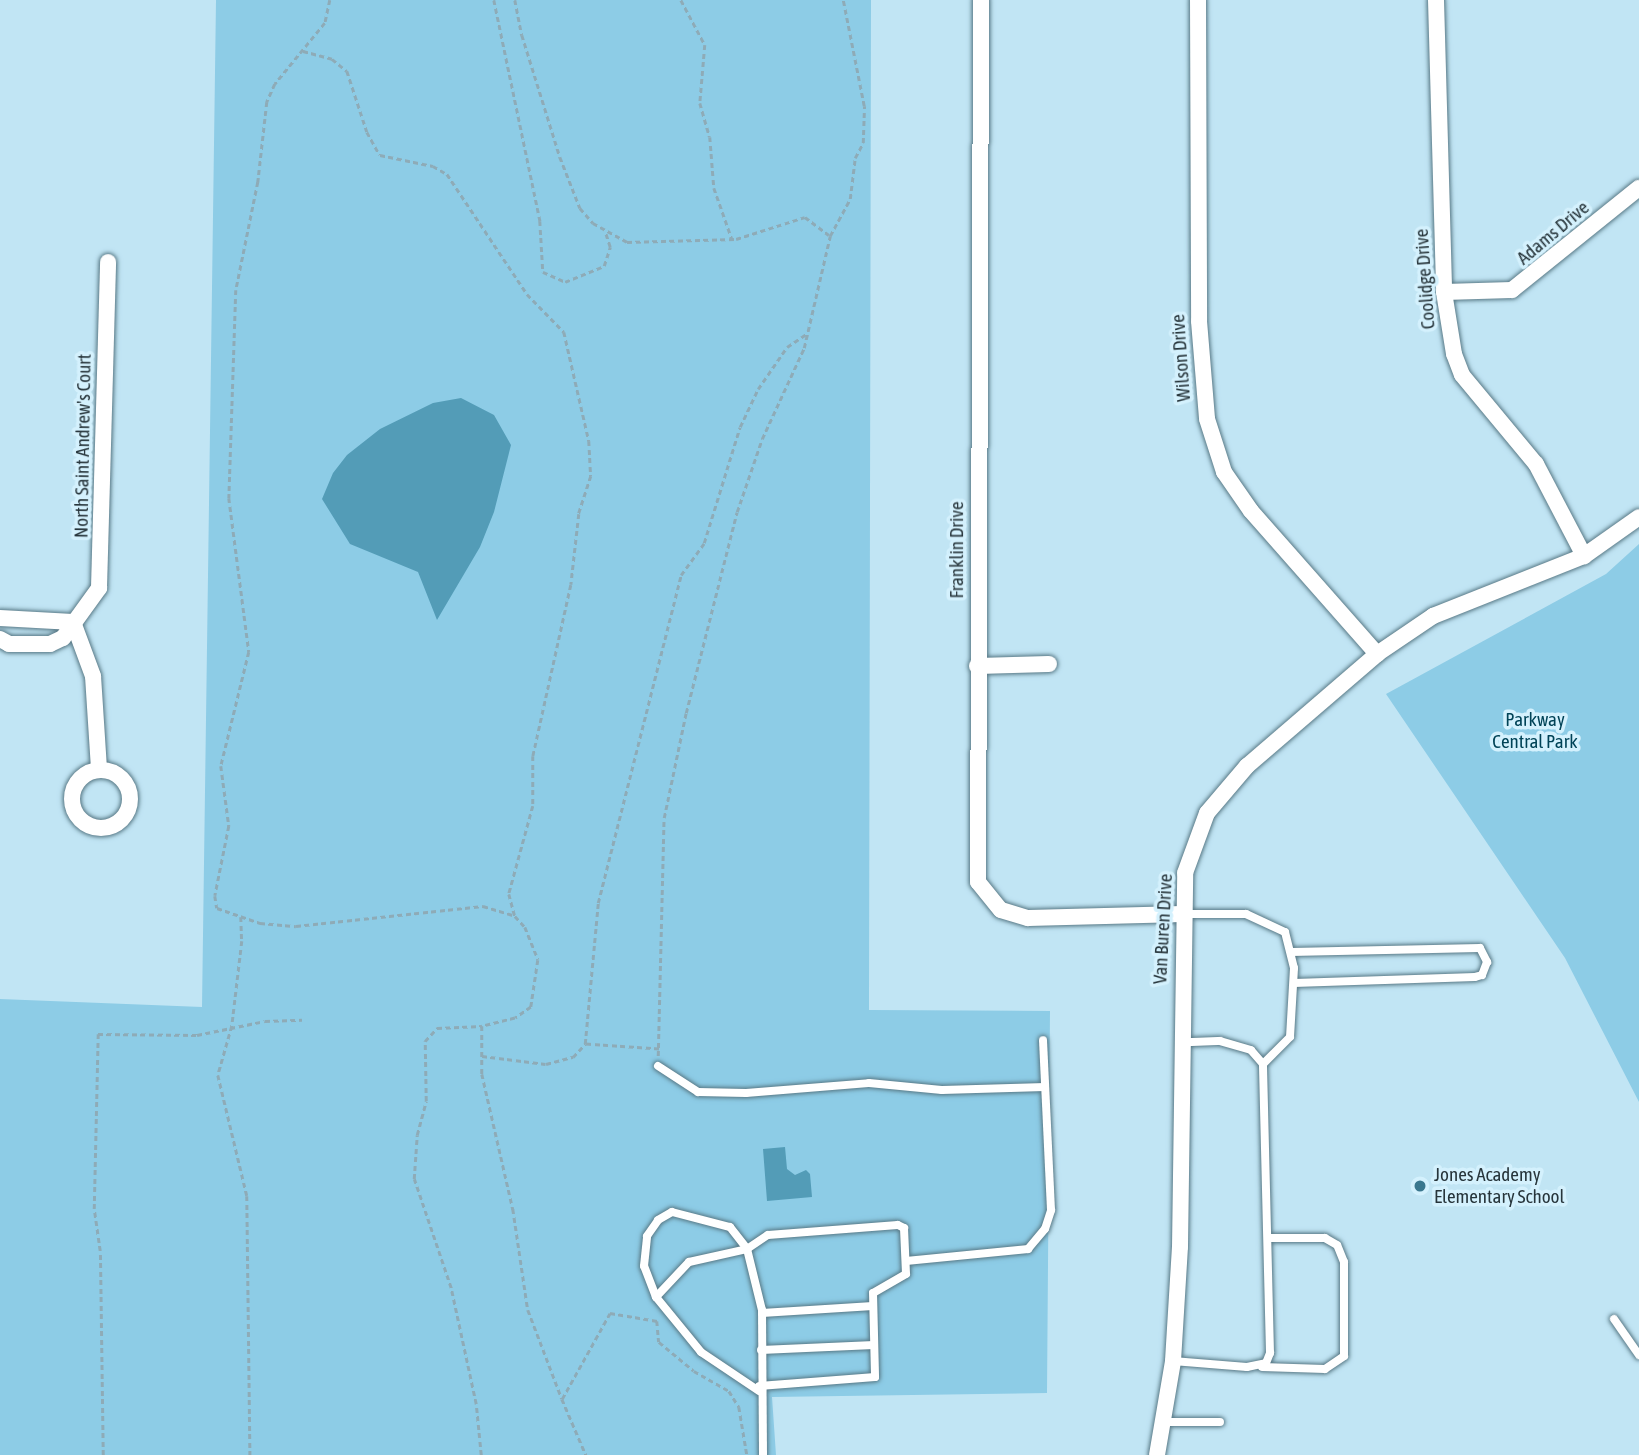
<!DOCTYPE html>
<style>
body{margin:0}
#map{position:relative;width:1639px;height:1455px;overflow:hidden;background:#c1e5f4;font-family:"Asap Condensed",sans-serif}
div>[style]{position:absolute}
.green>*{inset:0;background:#8dcce6}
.water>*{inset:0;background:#539cb7}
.path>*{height:2.5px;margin-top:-1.25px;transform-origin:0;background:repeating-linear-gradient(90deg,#8eabb7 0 5px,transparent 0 8.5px)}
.roads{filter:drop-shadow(0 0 2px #587986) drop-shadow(0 0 2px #587986)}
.service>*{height:8px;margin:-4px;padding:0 4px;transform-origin:4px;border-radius:4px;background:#fff}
.minor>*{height:16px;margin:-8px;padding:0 8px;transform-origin:8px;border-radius:8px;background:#fff}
.minor>.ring{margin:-8px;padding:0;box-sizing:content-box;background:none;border:16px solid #fff;border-radius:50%}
.dots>*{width:19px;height:19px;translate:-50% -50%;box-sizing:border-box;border:4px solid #d4f1fd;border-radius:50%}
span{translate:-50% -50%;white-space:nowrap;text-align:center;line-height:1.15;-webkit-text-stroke:7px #d4f1fd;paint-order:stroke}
.street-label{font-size:19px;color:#27353b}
.park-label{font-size:19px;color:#004357}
.poi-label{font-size:19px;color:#27353b}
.left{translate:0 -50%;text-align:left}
</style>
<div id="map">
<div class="green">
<i style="clip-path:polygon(216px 0,871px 0,869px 1010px,1050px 1011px,1047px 1393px,772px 1397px,776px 1455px,0 1455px,0 999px,202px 1007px)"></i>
<i style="clip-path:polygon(1639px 544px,1639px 1102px,1565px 958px,1386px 694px,1606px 574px)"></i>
</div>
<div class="water">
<i style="clip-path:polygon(461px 398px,494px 415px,511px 445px,494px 512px,480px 547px,437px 620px,418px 572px,350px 544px,322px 499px,333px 473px,347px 455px,380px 429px,433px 403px)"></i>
<i style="clip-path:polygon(785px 1147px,787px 1169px,795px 1175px,806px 1170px,810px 1174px,812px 1197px,767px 1201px,763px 1149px)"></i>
</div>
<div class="path">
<i style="left:330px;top:0;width:24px;rotate:102deg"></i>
<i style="left:325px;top:23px;width:79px;rotate:129.3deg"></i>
<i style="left:275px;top:84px;width:20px;rotate:114deg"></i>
<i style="left:267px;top:102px;width:81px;rotate:96.4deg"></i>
<i style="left:258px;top:182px;width:110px;rotate:101.5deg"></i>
<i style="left:236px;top:290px;width:208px;rotate:91.9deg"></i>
<i style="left:229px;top:498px;width:155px;rotate:82.6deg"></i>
<i style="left:249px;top:652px;width:117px;rotate:103.8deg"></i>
<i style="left:221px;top:766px;width:61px;rotate:82.4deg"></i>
<i style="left:229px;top:826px;width:71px;rotate:101.3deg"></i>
<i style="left:215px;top:896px;width:12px;rotate:81deg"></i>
<i style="left:217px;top:908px;width:46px;rotate:19.2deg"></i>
<i style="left:260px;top:923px;width:36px;rotate:5deg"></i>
<i style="left:296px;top:926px;width:188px;rotate:-6.1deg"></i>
<i style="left:483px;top:906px;width:34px;rotate:17deg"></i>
<i style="left:515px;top:916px;width:15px;rotate:48deg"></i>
<i style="left:525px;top:927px;width:35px;rotate:68deg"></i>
<i style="left:538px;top:960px;width:48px;rotate:98.5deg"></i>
<i style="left:531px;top:1007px;width:19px;rotate:145deg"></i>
<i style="left:515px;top:1018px;width:34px;rotate:166deg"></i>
<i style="left:482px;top:1026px;width:48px;rotate:90deg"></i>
<i style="left:482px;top:1074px;width:139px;rotate:77.1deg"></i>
<i style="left:513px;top:1209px;width:102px;rotate:81.6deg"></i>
<i style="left:528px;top:1310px;width:95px;rotate:69.1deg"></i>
<i style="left:562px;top:1399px;width:98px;rotate:-60.8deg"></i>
<i style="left:610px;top:1313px;width:48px;rotate:9.7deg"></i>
<i style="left:494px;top:0;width:226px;rotate:78.2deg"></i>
<i style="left:540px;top:221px;width:51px;rotate:86.6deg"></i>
<i style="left:543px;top:272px;width:24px;rotate:24deg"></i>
<i style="left:565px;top:282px;width:42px;rotate:-22.3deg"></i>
<i style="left:604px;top:266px;width:20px;rotate:-72deg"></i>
<i style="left:610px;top:247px;width:16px;rotate:-108deg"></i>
<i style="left:515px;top:0;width:36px;rotate:79deg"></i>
<i style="left:522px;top:35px;width:128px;rotate:72.7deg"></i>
<i style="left:560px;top:157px;width:55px;rotate:68.6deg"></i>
<i style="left:580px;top:208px;width:20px;rotate:49deg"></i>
<i style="left:593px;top:223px;width:39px;rotate:29deg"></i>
<i style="left:627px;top:242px;width:109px;rotate:-1.6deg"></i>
<i style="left:736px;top:239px;width:72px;rotate:-17.7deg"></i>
<i style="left:805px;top:217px;width:30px;rotate:37deg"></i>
<i style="left:681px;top:0;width:51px;rotate:61.9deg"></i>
<i style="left:705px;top:45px;width:58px;rotate:94.9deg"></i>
<i style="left:700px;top:103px;width:35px;rotate:74deg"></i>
<i style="left:710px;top:137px;width:51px;rotate:85.5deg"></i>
<i style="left:714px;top:188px;width:54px;rotate:70.6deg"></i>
<i style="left:303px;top:51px;width:30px;rotate:15deg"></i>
<i style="left:332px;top:59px;width:19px;rotate:39deg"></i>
<i style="left:347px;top:71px;width:64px;rotate:71.8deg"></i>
<i style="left:367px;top:132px;width:26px;rotate:61deg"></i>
<i style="left:380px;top:155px;width:54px;rotate:11.7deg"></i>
<i style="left:433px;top:166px;width:16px;rotate:30deg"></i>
<i style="left:447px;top:174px;width:144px;rotate:56.3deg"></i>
<i style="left:527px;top:294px;width:53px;rotate:45.8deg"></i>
<i style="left:564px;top:332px;width:112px;rotate:77.1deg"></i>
<i style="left:589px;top:441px;width:35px;rotate:87deg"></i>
<i style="left:591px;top:476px;width:40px;rotate:108deg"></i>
<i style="left:579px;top:514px;width:71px;rotate:96.4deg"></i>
<i style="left:571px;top:585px;width:175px;rotate:102.5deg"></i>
<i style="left:533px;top:756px;width:50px;rotate:90deg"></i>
<i style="left:533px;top:806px;width:91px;rotate:105.3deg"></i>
<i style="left:509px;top:894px;width:23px;rotate:75deg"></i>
<i style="left:241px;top:917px;width:24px;rotate:88deg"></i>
<i style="left:242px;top:941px;width:86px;rotate:96.7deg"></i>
<i style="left:232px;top:1026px;width:51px;rotate:105.9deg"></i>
<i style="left:218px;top:1075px;width:124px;rotate:76.5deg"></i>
<i style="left:247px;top:1196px;width:259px;rotate:89.3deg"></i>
<i style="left:659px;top:1049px;width:74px;rotate:-176.1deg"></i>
<i style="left:585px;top:1044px;width:142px;rotate:-84.7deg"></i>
<i style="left:598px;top:903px;width:338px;rotate:-75.8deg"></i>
<i style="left:681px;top:575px;width:39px;rotate:-54deg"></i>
<i style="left:704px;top:543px;width:121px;rotate:-72.8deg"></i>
<i style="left:740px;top:427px;width:42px;rotate:-64.7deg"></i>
<i style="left:758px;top:389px;width:51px;rotate:-55.4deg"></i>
<i style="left:787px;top:347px;width:25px;rotate:-34deg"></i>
<i style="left:482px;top:1056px;width:64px;rotate:7.1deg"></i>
<i style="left:546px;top:1064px;width:28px;rotate:-15deg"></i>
<i style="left:573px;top:1057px;width:18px;rotate:-47deg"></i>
<i style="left:658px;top:1056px;width:238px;rotate:-88.6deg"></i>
<i style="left:664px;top:818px;width:107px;rotate:-78.2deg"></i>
<i style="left:686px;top:713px;width:207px;rotate:-75.8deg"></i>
<i style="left:737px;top:512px;width:77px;rotate:-71.1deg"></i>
<i style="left:762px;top:439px;width:100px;rotate:-65.2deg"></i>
<i style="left:804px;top:348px;width:115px;rotate:-76.9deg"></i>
<i style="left:830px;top:236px;width:42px;rotate:-61.6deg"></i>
<i style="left:850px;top:199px;width:41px;rotate:-83deg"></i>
<i style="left:855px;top:158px;width:17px;rotate:-62deg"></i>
<i style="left:863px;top:143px;width:37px;rotate:-88deg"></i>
<i style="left:864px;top:106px;width:108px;rotate:-101.2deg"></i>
<i style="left:657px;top:1321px;width:21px;rotate:85deg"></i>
<i style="left:659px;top:1342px;width:45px;rotate:39.6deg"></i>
<i style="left:694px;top:1371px;width:40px;rotate:29.7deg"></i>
<i style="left:729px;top:1391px;width:19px;rotate:58deg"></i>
<i style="left:739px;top:1407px;width:49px;rotate:80.5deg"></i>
<i style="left:562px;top:1399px;width:61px;rotate:66.8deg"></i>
<i style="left:103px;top:1455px;width:204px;rotate:-90.8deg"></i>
<i style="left:100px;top:1251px;width:42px;rotate:-98.1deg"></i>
<i style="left:94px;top:1209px;width:175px;rotate:-88.7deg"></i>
<i style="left:98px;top:1034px;width:99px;rotate:0.6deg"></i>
<i style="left:197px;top:1035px;width:69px;rotate:-11.6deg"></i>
<i style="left:265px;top:1021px;width:37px;rotate:-2deg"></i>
<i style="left:481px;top:1455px;width:51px;rotate:-95.6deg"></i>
<i style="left:476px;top:1404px;width:119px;rotate:-102.2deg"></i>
<i style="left:451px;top:1288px;width:115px;rotate:-108.7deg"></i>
<i style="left:414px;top:1179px;width:44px;rotate:-86.1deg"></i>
<i style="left:417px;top:1135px;width:35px;rotate:-75deg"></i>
<i style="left:426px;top:1101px;width:60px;rotate:-91deg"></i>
<i style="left:425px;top:1041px;width:18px;rotate:-47deg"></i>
<i style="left:437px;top:1028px;width:45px;rotate:-2.5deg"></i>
</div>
<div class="roads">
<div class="service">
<i style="left:1183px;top:914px;width:63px"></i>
<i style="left:1246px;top:914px;width:43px;rotate:24.8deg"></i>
<i style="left:1285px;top:932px;width:37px;rotate:76deg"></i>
<i style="left:1294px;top:968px;width:69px;rotate:93.3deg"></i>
<i style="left:1290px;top:1037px;width:38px;rotate:135deg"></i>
<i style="left:1291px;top:952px;width:189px;rotate:-1.2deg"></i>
<i style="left:1480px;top:948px;width:16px;rotate:63deg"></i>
<i style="left:1487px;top:962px;width:14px;rotate:111deg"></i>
<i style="left:1482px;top:975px;width:7px;rotate:164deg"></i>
<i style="left:1475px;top:977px;width:181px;rotate:178.1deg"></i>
<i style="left:658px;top:1066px;width:48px;rotate:33deg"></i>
<i style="left:698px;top:1092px;width:48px;rotate:1.2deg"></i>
<i style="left:746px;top:1093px;width:123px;rotate:-4.6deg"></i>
<i style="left:869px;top:1083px;width:73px;rotate:5.5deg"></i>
<i style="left:942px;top:1090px;width:103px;rotate:-1.7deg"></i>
<i style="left:906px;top:1261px;width:123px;rotate:-5.6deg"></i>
<i style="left:1028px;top:1249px;width:26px;rotate:-50deg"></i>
<i style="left:1045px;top:1229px;width:20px;rotate:-72deg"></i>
<i style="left:1051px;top:1210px;width:170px;rotate:-92.7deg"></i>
<i style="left:656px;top:1297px;width:48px;rotate:-46.7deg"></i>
<i style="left:689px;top:1262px;width:59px;rotate:-12.6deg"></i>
<i style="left:747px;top:1249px;width:25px;rotate:-34deg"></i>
<i style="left:768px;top:1235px;width:130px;rotate:-4.4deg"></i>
<i style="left:898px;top:1225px;width:7px;rotate:27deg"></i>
<i style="left:904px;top:1228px;width:46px;rotate:87.5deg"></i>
<i style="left:906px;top:1274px;width:38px;rotate:150deg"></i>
<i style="left:873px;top:1293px;width:84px;rotate:88.6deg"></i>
<i style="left:875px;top:1377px;width:116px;rotate:175.6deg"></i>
<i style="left:762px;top:1313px;width:111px;rotate:-3.6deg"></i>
<i style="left:1614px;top:1319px;width:44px;rotate:55.2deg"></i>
<i style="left:761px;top:1350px;width:113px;rotate:-2.5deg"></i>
<i style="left:1173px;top:1361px;width:74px;rotate:4.6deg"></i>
<i style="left:1247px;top:1367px;width:19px;rotate:-12deg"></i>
<i style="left:1266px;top:1363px;width:11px;rotate:-68deg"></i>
<i style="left:1270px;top:1353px;width:289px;rotate:-91.4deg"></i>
<i style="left:1263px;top:1064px;width:18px;rotate:-131deg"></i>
<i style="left:1251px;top:1050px;width:32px;rotate:-164deg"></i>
<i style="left:1220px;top:1041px;width:37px;rotate:178deg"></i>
<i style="left:1262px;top:1367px;width:63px;rotate:1.8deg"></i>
<i style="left:1325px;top:1369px;width:23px;rotate:-34deg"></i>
<i style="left:1344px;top:1356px;width:94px;rotate:-90deg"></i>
<i style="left:1344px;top:1262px;width:18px;rotate:-112deg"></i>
<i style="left:1337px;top:1245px;width:14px;rotate:-150deg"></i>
<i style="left:1325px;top:1238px;width:57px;rotate:180deg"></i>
<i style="left:759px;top:1391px;width:70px;rotate:-146.1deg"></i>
<i style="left:701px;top:1352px;width:71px;rotate:-129.3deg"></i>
<i style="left:656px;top:1297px;width:33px;rotate:-111deg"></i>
<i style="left:644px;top:1266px;width:30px;rotate:-84deg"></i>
<i style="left:647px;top:1236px;width:19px;rotate:-55deg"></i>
<i style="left:658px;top:1220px;width:16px;rotate:-30deg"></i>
<i style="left:672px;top:1212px;width:60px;rotate:14.5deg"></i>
<i style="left:730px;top:1227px;width:28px;rotate:52deg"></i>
<i style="left:747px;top:1249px;width:63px;rotate:76.2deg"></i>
<i style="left:762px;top:1310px;width:145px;rotate:89.6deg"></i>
<i style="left:1163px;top:1422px;width:57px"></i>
</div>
<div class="minor">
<i style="left:981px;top:0;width:882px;rotate:90.19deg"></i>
<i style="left:978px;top:882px;width:36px;rotate:51deg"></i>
<i style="left:1001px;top:910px;width:28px;rotate:17deg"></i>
<i style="left:1028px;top:918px;width:154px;rotate:-1.5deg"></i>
<i style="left:1198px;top:0;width:321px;rotate:89.8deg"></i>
<i style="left:1199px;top:321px;width:98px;rotate:85.3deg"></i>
<i style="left:1207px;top:419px;width:56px;rotate:72.2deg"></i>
<i style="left:1224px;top:472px;width:47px;rotate:55.3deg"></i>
<i style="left:1251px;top:511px;width:191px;rotate:48.6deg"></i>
<i style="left:1436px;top:0;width:292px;rotate:88.4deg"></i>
<i style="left:1444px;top:292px;width:63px;rotate:80.8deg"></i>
<i style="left:1454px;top:354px;width:22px;rotate:69deg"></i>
<i style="left:1462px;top:375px;width:116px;rotate:50.3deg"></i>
<i style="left:1536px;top:464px;width:104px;rotate:62.4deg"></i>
<i style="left:1444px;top:292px;width:68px;rotate:-1.7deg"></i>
<i style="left:1512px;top:290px;width:163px;rotate:-38.8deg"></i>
<i style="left:0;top:618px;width:73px;rotate:3.1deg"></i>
<i style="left:73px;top:622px;width:58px;rotate:69.7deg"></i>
<i style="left:93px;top:676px;width:94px;rotate:86.3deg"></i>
<i style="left:0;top:639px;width:10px;rotate:29deg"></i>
<i style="left:9px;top:644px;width:41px"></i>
<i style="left:50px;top:644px;width:14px;rotate:-25deg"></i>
<i style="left:63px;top:638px;width:62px;rotate:-54.2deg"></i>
<i style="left:99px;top:588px;width:326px;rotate:-88.4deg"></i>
<i style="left:977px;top:666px;width:72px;rotate:-1.6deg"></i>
<i class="ring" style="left:72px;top:770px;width:42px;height:42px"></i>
<i style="left:1157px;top:1455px;width:95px;rotate:-80.3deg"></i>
<i style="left:1173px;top:1361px;width:114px;rotate:-86.5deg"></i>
<i style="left:1180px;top:1247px;width:374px;rotate:-89.2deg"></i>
<i style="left:1185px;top:873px;width:64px;rotate:-69.9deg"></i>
<i style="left:1207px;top:813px;width:62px;rotate:-49.6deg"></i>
<i style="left:1247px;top:766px;width:172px;rotate:-40.7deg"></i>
<i style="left:1377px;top:654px;width:68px;rotate:-34.2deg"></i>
<i style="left:1433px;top:616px;width:162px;rotate:-21.7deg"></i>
<i style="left:1584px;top:556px;width:67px;rotate:-35.3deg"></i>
</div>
</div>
<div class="dots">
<i style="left:1420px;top:1186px;background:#3a778e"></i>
</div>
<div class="street-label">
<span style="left:1553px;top:233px;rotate:-40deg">Adams Drive</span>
<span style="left:1425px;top:279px;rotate:-94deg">Coolidge Drive</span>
<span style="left:1181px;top:358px;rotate:-94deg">Wilson Drive</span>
<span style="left:83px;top:446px;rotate:-89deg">North Saint Andrew's Court</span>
<span style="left:957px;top:550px;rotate:-90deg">Franklin Drive</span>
<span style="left:1163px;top:929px;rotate:-87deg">Van Buren Drive</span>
</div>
<div class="park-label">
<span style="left:1535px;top:731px">Parkway<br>Central Park</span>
</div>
<div class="poi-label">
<span class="left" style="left:1434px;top:1186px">Jones Academy<br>Elementary School</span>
</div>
</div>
